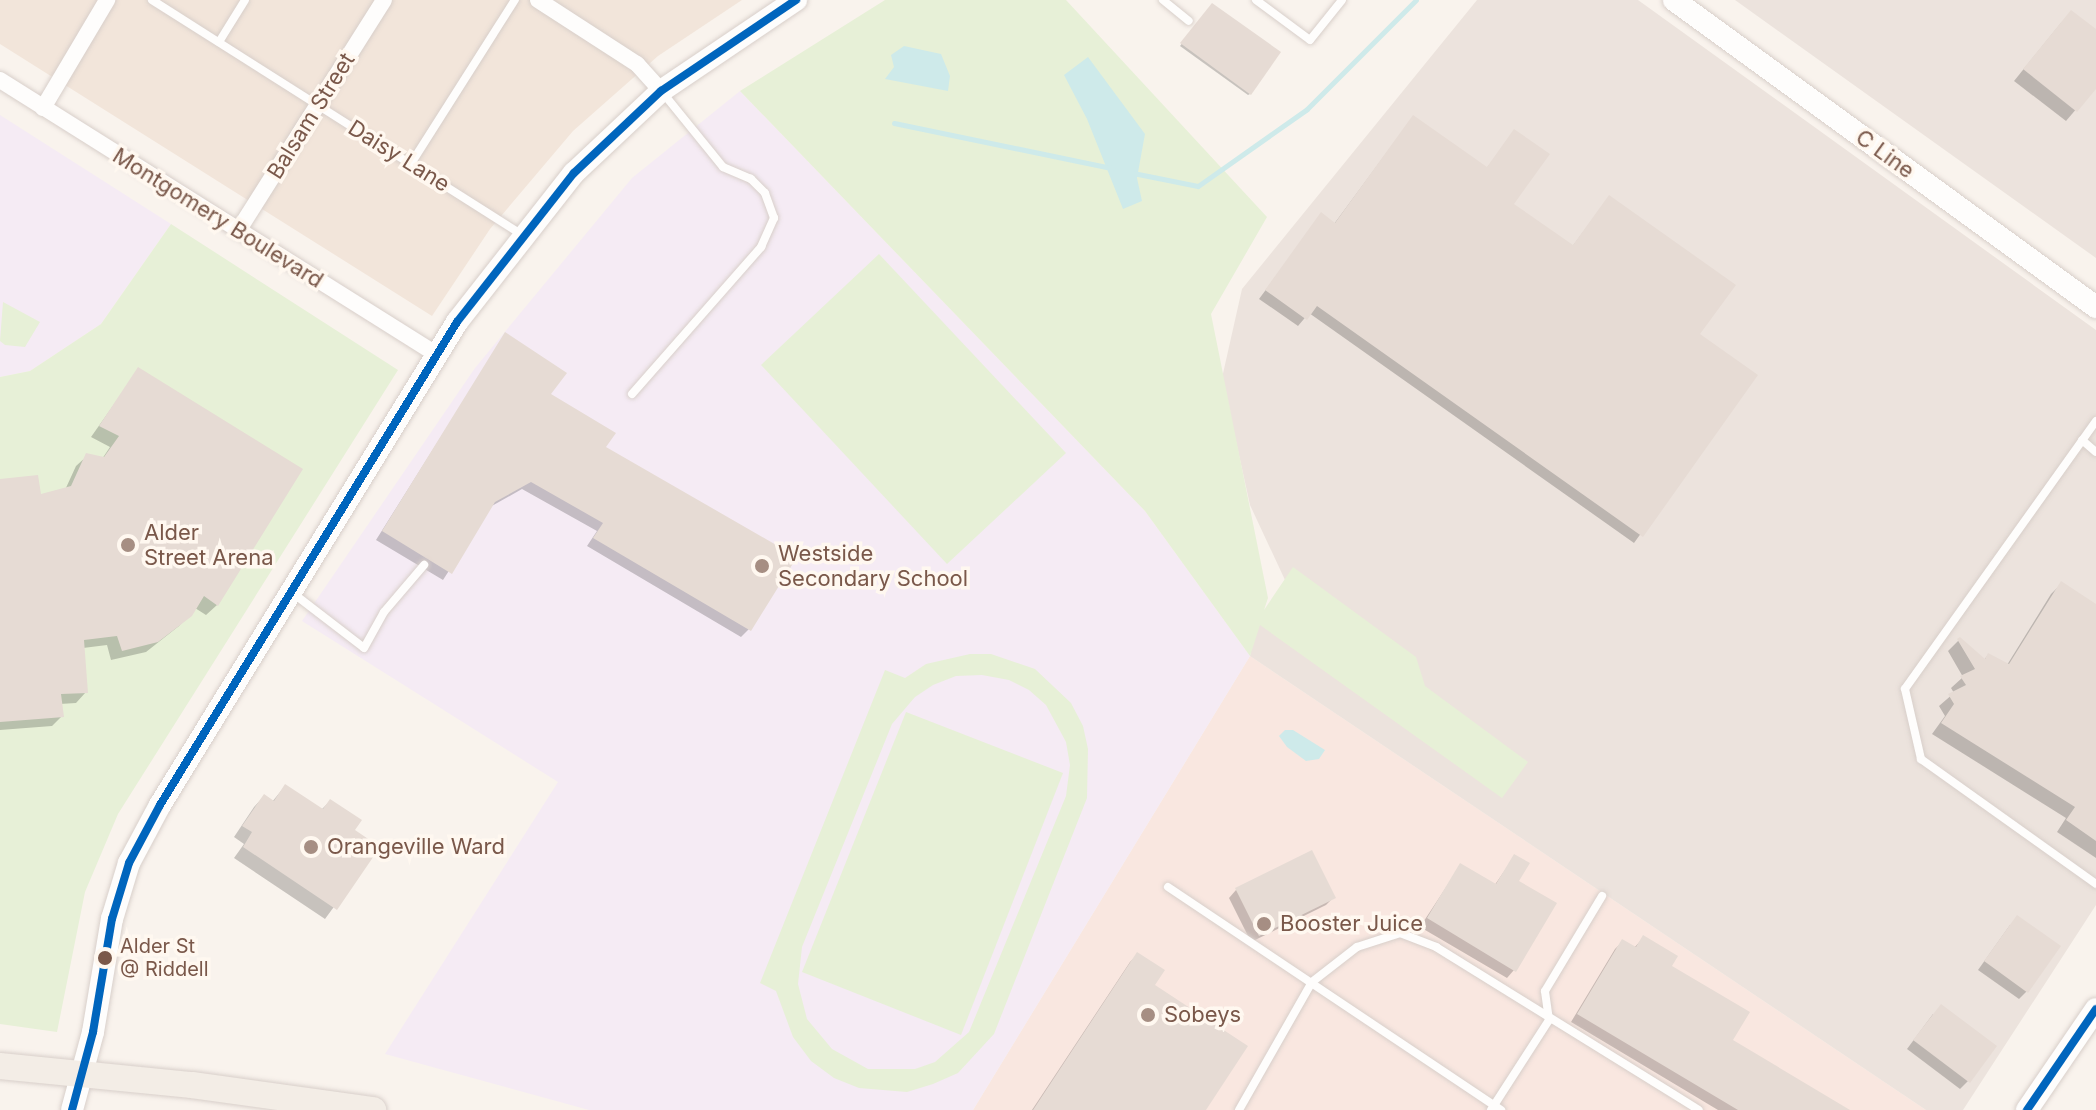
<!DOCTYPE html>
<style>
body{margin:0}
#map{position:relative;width:2096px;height:1110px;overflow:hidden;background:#f9f3ed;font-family:Inter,sans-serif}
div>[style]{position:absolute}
.residential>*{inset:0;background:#f2e5da}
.commercial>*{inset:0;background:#f9e7e0}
.industrial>*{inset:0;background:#ece3dd}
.education>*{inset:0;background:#f5ebf4}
.green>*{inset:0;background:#e7f0d7}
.water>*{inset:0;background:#ceeaea}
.shadow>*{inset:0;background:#0003}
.stream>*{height:5px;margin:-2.5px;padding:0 2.5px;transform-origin:2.5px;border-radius:2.5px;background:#ceeaea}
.building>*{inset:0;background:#e6dbd4}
.roads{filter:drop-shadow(0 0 2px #d8cfca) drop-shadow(0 0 2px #d8cfca)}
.lane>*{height:8px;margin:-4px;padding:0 4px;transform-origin:4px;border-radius:4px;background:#fefdfc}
.street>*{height:16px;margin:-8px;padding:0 8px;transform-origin:8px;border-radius:8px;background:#fefdfc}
.secondary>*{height:22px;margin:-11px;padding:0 11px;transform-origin:11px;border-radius:11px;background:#fefdfc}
.primary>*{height:26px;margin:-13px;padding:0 13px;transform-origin:13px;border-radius:13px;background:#f3ede6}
.bus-1>*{height:8px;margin:-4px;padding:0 4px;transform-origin:4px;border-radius:4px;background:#0065bd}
.dots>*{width:22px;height:22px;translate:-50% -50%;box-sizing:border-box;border:4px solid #fff8f0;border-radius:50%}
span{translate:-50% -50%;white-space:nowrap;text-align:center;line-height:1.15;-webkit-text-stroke:7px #fff8f0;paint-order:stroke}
.bus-label{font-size:20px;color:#7a584a}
.left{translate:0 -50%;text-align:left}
.street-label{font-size:22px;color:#7a584a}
.poi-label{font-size:22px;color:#7a584a}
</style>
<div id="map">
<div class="residential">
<i style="clip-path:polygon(0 0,742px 0,658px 56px,573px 131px,490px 229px,432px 316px,0 44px)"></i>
</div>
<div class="commercial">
<i style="clip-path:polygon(1250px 656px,1926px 1110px,973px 1110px)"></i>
</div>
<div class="industrial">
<i style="clip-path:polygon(1477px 0,1638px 0,2096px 330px,2096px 905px,1963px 1110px,1926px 1110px,1250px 656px,1257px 623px,1285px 580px,1250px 505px,1222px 378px,1242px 289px)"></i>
<i style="clip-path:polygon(1735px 0,2096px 0,2096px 258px)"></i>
</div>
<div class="education">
<i style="clip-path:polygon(740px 91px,1145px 511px,1250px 656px,973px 1110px,589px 1110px,385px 1054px,558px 782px,302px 621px,475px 368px,632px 178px)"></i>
<i style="clip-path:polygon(0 115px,171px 224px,101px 324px,30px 371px,0 377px)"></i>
</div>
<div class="green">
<i style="clip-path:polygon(885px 0,1066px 0,1267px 217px,1211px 314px,1268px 598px,1264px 610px,1293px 567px,1416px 657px,1425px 686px,1528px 762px,1502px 798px,1260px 625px,1250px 656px,1145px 511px,740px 91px)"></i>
<i style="clip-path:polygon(171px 224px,398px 370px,118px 814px,85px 892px,57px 1032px,0 1024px,0 377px,30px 371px,101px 324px)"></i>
<i style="clip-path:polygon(879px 254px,1066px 453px,947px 564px,761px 365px)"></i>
<i style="clip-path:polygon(3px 302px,40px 322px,25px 347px,5px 345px,0 341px)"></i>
<i style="clip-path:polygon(evenodd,970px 654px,991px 654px,1035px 669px,1071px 703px,1083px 726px,1088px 749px,1087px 798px,994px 1034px,958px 1073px,933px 1084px,907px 1092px,859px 1088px,834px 1078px,811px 1061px,793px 1037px,776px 991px,760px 983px,885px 670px,905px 678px,926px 664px,970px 654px,982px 675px,1009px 680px,1029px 690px,1046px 705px,1066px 742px,1070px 765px,1066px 796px,969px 1032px,935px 1062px,915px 1069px,868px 1069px,832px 1049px,807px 1019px,798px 984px,802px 947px,892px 724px,915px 697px,933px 685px,956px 676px,982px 675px)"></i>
<i style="clip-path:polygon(906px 712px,1063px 773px,961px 1035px,802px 972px)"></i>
</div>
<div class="water">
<i style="clip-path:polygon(904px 46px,941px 54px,950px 76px,948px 91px,885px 79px,894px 67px,891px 55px)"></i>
<i style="clip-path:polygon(1088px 57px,1145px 134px,1137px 178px,1142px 201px,1123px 209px,1087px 119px,1064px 75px)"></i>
<i style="clip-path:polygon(1285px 730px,1293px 730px,1325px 750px,1319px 759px,1306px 761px,1287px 747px,1279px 736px)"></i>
</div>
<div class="shadow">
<i style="clip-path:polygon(1213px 6px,1250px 94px,1248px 95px,1180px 46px)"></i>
<i style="clip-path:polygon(2061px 23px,2096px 32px,2096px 86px,2066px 121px,2014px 81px)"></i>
<i style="clip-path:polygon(1413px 117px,1486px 169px,1515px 131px,1512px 205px,1572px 247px,1609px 197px,1698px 335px,1755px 376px,1634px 543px,1309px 313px,1298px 326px,1259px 299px,1321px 215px,1334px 224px)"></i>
<i style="clip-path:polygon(505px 335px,548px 395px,603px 447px,749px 629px,741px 637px,587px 546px,597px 531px,522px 489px,490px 507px,443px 580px,376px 540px)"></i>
<i style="clip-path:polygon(139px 369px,300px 470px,217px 605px,206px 615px,195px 608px,179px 626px,146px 652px,111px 660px,107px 645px,83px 648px,86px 692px,76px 703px,60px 704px,62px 716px,52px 726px,0 730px,0 481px,40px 496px,65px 490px,76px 466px,87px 456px,102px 459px,110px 447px,91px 437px)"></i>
<i style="clip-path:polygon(2061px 584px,2096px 606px,2096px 858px,2057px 832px,2066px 818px,1932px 734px,1945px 716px,1939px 706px,1954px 693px,1951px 688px,1963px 677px,1948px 651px,1960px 639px,1983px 661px,1988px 655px,2007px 665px,2051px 594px)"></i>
<i style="clip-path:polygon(285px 786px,321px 810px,330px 801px,352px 831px,377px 848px,325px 919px,234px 858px,244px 844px,234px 837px,254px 807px,264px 796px,272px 802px)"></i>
<i style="clip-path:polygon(1514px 857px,1514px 970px,1507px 978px,1420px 927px,1460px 866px,1494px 886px)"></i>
<i style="clip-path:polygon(1236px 890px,1334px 897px,1326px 905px,1251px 942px,1229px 898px)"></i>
<i style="clip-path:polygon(2010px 925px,2027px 991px,2019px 999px,1978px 970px)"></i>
<i style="clip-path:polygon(1643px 938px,1731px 1041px,1846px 1110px,1718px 1110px,1571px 1022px,1615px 949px,1623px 941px,1634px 948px)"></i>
<i style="clip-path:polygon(1137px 955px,1203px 1110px,1032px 1110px,1130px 962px)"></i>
<i style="clip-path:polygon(1933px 1014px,1968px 1081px,1960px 1089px,1907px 1049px)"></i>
</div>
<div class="stream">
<i style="left:894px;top:123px;width:223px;rotate:11.7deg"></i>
<i style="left:1133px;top:173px;width:66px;rotate:11.3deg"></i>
<i style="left:1198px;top:186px;width:133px;rotate:-35.2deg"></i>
<i style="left:1307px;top:109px;width:154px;rotate:-45deg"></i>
</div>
<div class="building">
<i style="clip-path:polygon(1212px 3px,1281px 52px,1251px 95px,1180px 43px)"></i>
<i style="clip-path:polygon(2071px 10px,2096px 29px,2096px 89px,2077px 112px,2023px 69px)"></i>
<i style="clip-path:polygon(1413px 115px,1487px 167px,1514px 129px,1550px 154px,1514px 204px,1573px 245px,1609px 195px,1736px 285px,1700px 334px,1758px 375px,1643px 537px,1317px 306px,1307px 320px,1265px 290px,1321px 212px,1335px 223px)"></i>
<i style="clip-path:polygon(505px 332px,567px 373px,551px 394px,616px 433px,606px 447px,797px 557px,751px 631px,593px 538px,603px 523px,531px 482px,495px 502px,452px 574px,382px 531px)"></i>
<i style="clip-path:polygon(138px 367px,303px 469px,218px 606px,204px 596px,192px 616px,158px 642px,122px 651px,117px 636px,84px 640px,88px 693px,61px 694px,64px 717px,0 722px,0 479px,38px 475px,41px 494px,71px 486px,86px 453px,104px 457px,119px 436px,99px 426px)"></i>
<i style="clip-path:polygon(2061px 581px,2096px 604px,2096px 841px,2066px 820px,2075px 807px,1941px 723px,1954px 704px,1948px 694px,1966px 685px,1960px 676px,1975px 669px,1957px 639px,1960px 637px,1985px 659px,1988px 653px,2009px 664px)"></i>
<i style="clip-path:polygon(285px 784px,323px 809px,330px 799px,362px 820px,355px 830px,380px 847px,337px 910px,243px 847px,252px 832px,242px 826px,264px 794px,274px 801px)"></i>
<i style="clip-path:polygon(1312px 850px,1336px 898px,1259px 936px,1235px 888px)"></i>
<i style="clip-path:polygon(1514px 854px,1530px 863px,1519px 881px,1557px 903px,1516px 972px,1427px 918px,1460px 863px,1496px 884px)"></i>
<i style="clip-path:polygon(2017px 915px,2061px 946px,2028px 993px,1984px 961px)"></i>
<i style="clip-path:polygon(1643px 935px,1678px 956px,1672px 966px,1750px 1012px,1733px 1040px,1850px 1110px,1738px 1110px,1577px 1014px,1622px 939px,1636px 947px)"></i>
<i style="clip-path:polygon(1137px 952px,1165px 970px,1155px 985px,1248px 1046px,1206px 1110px,1033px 1110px)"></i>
<i style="clip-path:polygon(1941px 1004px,1997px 1046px,1970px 1083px,1913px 1040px)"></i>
</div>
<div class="roads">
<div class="lane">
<i style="left:152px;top:0;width:438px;rotate:32.4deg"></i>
<i style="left:1163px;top:0;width:33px;rotate:39deg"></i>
<i style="left:1256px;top:0;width:67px;rotate:36.5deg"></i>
<i style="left:1310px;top:40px;width:51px;rotate:-51.3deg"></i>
<i style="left:219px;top:42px;width:49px;rotate:-58.2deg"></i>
<i style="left:412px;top:162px;width:192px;rotate:-57.6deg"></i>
<i style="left:632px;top:394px;width:196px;rotate:-48.7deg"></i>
<i style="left:761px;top:247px;width:32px;rotate:-66deg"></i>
<i style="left:774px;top:218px;width:27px;rotate:-110deg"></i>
<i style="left:765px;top:193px;width:20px;rotate:-135deg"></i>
<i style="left:751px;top:179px;width:30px;rotate:-157deg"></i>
<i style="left:723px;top:167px;width:95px;rotate:-129deg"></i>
<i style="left:2096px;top:421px;width:329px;rotate:125.5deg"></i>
<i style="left:1905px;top:689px;width:72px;rotate:77.1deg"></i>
<i style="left:1921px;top:759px;width:215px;rotate:35.5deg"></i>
<i style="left:2082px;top:440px;width:18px;rotate:41deg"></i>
<i style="left:294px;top:594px;width:88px;rotate:37.6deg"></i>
<i style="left:364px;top:648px;width:41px;rotate:-60.9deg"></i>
<i style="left:384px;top:612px;width:62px;rotate:-49.6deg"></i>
<i style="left:1168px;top:887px;width:401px;rotate:33.8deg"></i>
<i style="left:1239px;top:1110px;width:147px;rotate:-60.3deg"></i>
<i style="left:1312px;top:982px;width:57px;rotate:-37.9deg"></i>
<i style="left:1357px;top:947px;width:45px;rotate:-18deg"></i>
<i style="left:1400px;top:933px;width:39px;rotate:21deg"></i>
<i style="left:1436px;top:947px;width:309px;rotate:31.8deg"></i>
<i style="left:1491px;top:1110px;width:107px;rotate:-57.2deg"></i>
<i style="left:1549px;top:1020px;width:29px;rotate:-98deg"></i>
<i style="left:1545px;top:991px;width:111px;rotate:-59deg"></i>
</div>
<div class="street">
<i style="left:538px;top:0;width:118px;rotate:32.9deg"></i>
<i style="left:637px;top:64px;width:36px;rotate:48deg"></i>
<i style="left:0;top:80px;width:515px;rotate:32.15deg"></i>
<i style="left:43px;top:108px;width:126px;rotate:-59.3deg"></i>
<i style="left:238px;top:231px;width:273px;rotate:-57.7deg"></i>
</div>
<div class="secondary">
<i style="left:1674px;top:0;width:522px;rotate:36.04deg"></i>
<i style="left:72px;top:1110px;width:81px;rotate:-74.9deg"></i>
<i style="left:93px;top:1032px;width:115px;rotate:-80.5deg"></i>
<i style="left:112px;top:919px;width:59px;rotate:-73.1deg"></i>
<i style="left:129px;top:863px;width:66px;rotate:-61.9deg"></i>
<i style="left:160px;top:805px;width:567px;rotate:-58.41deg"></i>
<i style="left:457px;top:322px;width:189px;rotate:-51.9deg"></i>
<i style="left:574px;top:173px;width:120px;rotate:-43.3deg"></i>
<i style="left:661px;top:91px;width:163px;rotate:-34deg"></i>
<i style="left:2027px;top:1110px;width:122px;rotate:-55.7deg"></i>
</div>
<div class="primary">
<i style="left:0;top:1066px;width:193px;rotate:5.7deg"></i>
<i style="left:192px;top:1085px;width:183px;rotate:7.9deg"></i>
</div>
</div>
<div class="bus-1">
<i style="left:72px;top:1110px;width:81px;rotate:-74.9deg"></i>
<i style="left:93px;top:1032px;width:115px;rotate:-80.5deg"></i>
<i style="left:112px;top:919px;width:59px;rotate:-73.1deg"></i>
<i style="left:129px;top:863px;width:66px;rotate:-61.9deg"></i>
<i style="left:160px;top:805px;width:567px;rotate:-58.41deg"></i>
<i style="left:457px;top:322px;width:189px;rotate:-51.9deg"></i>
<i style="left:574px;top:173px;width:120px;rotate:-43.3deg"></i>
<i style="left:661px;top:91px;width:163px;rotate:-34deg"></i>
<i style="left:2027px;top:1110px;width:122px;rotate:-55.7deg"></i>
</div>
<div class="dots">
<i style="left:128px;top:545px;background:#a68e83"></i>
<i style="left:762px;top:566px;background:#a68e83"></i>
<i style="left:311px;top:847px;background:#a68e83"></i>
<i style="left:1264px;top:924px;background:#a68e83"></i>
<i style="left:105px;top:958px;background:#7a584a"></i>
<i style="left:1148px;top:1015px;background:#a68e83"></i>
</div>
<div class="bus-label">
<span class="left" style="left:120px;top:958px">Alder St<br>@ Riddell</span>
</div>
<div class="street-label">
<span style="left:311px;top:116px;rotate:-58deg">Balsam Street</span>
<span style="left:1885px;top:154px;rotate:36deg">C Line</span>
<span style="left:399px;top:156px;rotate:32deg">Daisy Lane</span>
<span style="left:218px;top:218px;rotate:32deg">Montgomery Boulevard</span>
</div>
<div class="poi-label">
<span class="left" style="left:144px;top:545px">Alder<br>Street Arena</span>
<span class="left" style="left:778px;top:566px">Westside<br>Secondary School</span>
<span class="left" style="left:327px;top:847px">Orangeville Ward</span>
<span class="left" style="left:1280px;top:924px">Booster Juice</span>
<span class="left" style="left:1164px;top:1015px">Sobeys</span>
</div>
</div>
